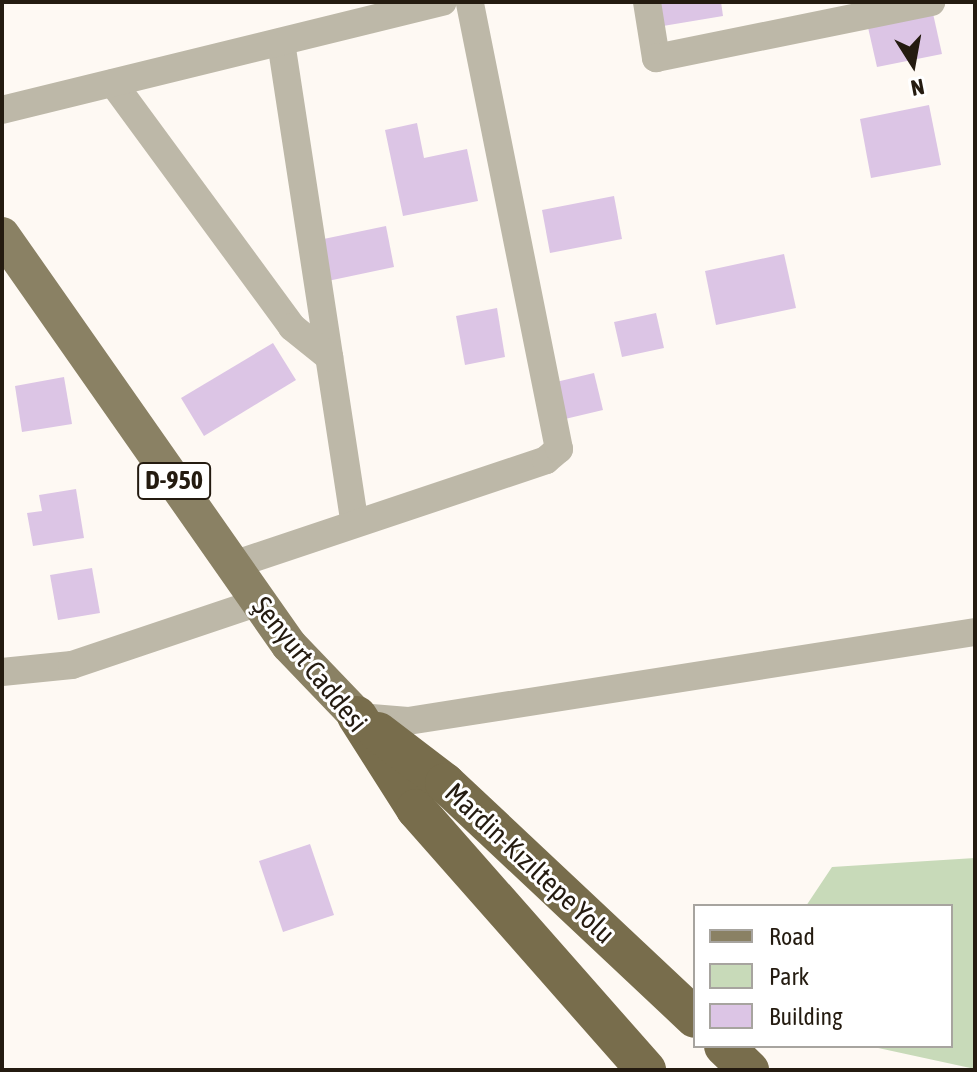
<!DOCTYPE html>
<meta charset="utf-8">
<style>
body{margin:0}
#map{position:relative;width:977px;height:1072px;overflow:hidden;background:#fef9f3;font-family:"Asap Condensed",sans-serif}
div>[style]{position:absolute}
.green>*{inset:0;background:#c8dab9}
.building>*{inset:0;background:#dcc5e5}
.minor>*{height:28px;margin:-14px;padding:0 14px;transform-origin:14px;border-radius:14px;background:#bdb8a8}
.major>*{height:36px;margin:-18px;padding:0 18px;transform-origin:18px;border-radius:18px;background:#8a8164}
.highway>*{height:40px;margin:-20px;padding:0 20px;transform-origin:20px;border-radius:20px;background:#786d4c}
span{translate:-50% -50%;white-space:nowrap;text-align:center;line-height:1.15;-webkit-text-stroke:6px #fff;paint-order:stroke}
.shield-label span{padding:2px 6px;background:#fff;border:2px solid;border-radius:6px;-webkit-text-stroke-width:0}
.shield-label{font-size:26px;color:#241b10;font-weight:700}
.street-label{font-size:28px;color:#241b10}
.frame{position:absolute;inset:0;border:4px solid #241b10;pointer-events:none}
.legend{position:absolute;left:693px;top:904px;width:260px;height:144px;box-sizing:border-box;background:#fff;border:2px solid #a7a49f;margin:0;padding:10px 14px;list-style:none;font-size:24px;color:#241b10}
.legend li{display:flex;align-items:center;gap:16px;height:40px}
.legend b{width:40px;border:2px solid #a7a49f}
.north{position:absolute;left:873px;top:24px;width:80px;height:80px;-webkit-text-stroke:6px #fff;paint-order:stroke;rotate:169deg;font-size:22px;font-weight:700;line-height:32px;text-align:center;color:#241b10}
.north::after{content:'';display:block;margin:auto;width:28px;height:36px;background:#241b10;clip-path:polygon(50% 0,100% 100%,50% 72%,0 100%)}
</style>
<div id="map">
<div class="green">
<i style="clip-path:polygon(975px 858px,975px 1069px,869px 1046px,951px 1046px,951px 906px,806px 906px,832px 867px)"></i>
</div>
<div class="building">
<i style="clip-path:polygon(659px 2px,721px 2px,723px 16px,663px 26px)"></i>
<i style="clip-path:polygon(932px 9px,942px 54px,877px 67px,867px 23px)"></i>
<i style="clip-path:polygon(929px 105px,941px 165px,871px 178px,860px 119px)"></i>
<i style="clip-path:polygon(417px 123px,424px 158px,467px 149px,478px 201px,403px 216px,385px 130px)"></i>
<i style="clip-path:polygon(614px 196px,622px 239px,550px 253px,542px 210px)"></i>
<i style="clip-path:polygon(386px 226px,394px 267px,323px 282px,314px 241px)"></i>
<i style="clip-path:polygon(784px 254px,796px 308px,716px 325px,705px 271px)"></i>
<i style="clip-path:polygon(497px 308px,505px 357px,465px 365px,456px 316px)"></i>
<i style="clip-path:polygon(656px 313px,664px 348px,622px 357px,614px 322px)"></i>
<i style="clip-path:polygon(273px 343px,296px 380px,204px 436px,181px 398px)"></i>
<i style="clip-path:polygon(594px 373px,603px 410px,565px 419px,556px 382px)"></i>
<i style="clip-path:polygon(64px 377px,72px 424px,22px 432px,15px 386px)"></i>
<i style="clip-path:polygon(76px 489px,84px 538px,33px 546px,27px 513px,42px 511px,39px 495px)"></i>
<i style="clip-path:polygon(92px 568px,100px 613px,58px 620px,50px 575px)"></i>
<i style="clip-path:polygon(310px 844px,334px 915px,283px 932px,259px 861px)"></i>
</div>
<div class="minor">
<i style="left:647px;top:2px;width:57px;rotate:80.9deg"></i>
<i style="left:656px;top:58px;width:281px;rotate:-11.5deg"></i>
<i style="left:281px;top:42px;width:484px;rotate:81.3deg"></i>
<i style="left:113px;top:83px;width:303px;rotate:53.7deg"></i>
<i style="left:292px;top:327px;width:48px;rotate:39deg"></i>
<i style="left:2px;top:110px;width:454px;rotate:-13.8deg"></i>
<i style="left:233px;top:565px;width:330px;rotate:-18.5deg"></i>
<i style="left:546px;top:460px;width:17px;rotate:-40deg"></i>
<i style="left:559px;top:449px;width:456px;rotate:-101.3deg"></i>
<i style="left:2px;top:672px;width:70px;rotate:-5.7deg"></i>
<i style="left:72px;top:665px;width:197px;rotate:-18.6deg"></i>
<i style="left:359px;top:717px;width:49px;rotate:4.7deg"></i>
<i style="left:408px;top:721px;width:574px;rotate:-8.92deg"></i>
</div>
<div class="major">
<i style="left:2px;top:235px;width:500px;rotate:55.01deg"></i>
<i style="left:289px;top:645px;width:98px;rotate:46.2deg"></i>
</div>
<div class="highway">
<i style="left:357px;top:716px;width:110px;rotate:57.6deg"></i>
<i style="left:416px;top:809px;width:348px;rotate:48.6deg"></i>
<i style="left:378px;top:732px;width:84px;rotate:37.3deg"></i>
<i style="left:445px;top:783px;width:343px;rotate:43.2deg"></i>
<i style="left:724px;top:1046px;width:35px;rotate:44deg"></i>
</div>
<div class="shield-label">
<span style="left:174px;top:481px">D-950</span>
</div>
<div class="street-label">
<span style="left:310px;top:664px;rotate:51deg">Şenyurt Caddesi</span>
<span style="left:530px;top:863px;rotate:43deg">Mardin-Kızıltepe Yolu</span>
</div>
<div class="frame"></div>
<ul class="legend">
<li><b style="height:10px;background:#8a8164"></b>Road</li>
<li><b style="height:22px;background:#c8dab9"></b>Park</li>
<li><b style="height:22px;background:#dcc5e5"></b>Building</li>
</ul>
<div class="north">N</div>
</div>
